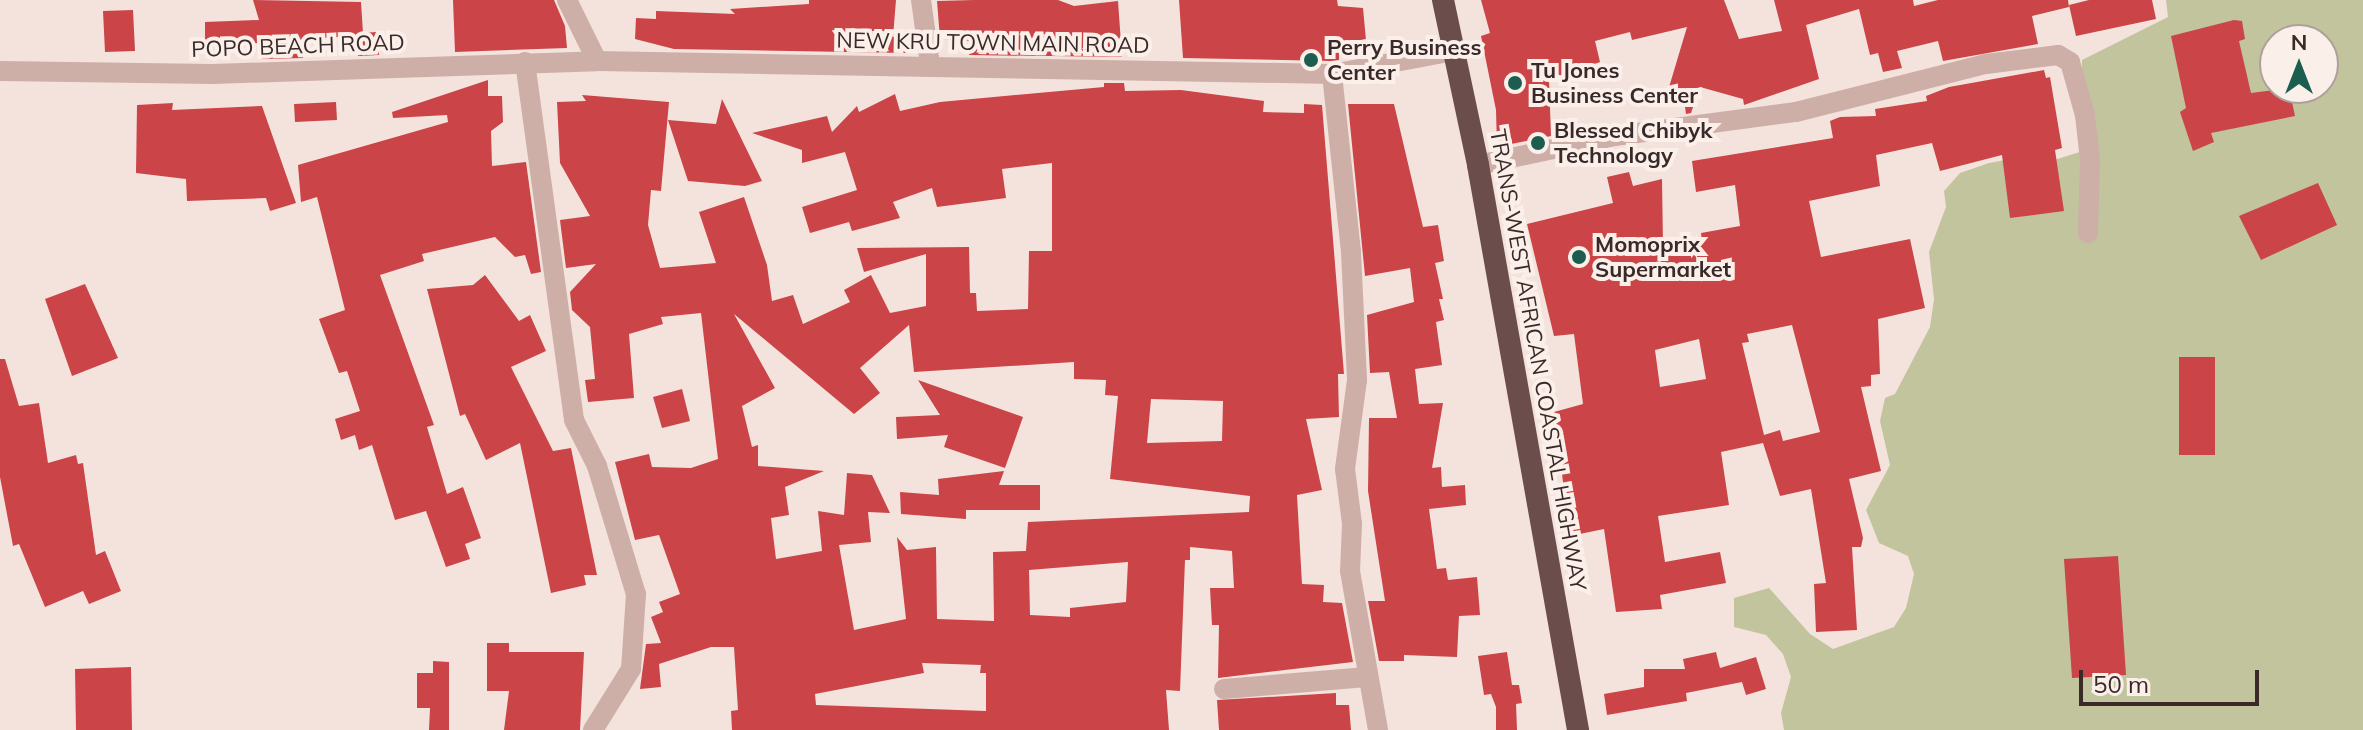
<!DOCTYPE html>
<style>
body{margin:0}
#map{position:relative;width:2363px;height:730px;overflow:hidden;background:#f4e3dd;font-family:Mulish,sans-serif}
div>[style]{position:absolute}
.green>*{inset:0;background:#c1c49c}
.building>*{inset:0;background:#cb4447}
.minor>*{height:20px;margin:-10px;padding:0 10px;transform-origin:10px;border-radius:10px;background:#cdafa8}
.trunk>*{height:22px;margin:-11px;padding:0 11px;transform-origin:11px;border-radius:11px;background:#6b4e4c}
.dots>*{width:22px;height:22px;translate:-50% -50%;box-sizing:border-box;border:4px solid #fbefea;border-radius:50%}
span{translate:-50% -50%;white-space:nowrap;text-align:center;line-height:1.15;-webkit-text-stroke:8px #fbefea;paint-order:stroke}
.street-label{font-size:22px;color:#392a29}
.poi-label{font-size:22px;color:#392a29;font-weight:700}
.left{translate:0 -50%;text-align:left}
.north{position:absolute;left:2259px;top:24px;width:80px;height:80px;box-sizing:border-box;background:#fbefea;border:2px solid #ada09d;border-radius:50%;rotate:0deg;font-size:22px;font-weight:700;line-height:32px;text-align:center;color:#392a29}
.north::after{content:'';display:block;margin:auto;width:28px;height:36px;background:#1c5d50;clip-path:polygon(50% 0,100% 100%,50% 72%,0 100%)}
.scale{position:absolute;left:2079px;top:670px;width:180px;height:36px;box-sizing:border-box;border:4px solid #392a29;border-top:0;padding-left:10px;font-size:24px;line-height:28px;white-space:nowrap;color:#392a29;-webkit-text-stroke:6px #fbefea;paint-order:stroke}
</style>
<div id="map">
<div class="green">
<i style="clip-path:polygon(evenodd,2166px 0,2363px 0,2363px 730px,1784px 730px,1781px 713px,1791px 677px,1783px 654px,1766px 635px,1734px 627px,1734px 598px,1769px 588px,1810px 634px,1833px 649px,1894px 627px,1906px 608px,1914px 574px,1908px 556px,1879px 543px,1866px 510px,1890px 465px,1880px 421px,1885px 398px,1895px 394px,1930px 327px,1934px 299px,1929px 252px,1946px 207px,1944px 191px,1960px 173px,1989px 163px,2027px 156px,2054px 160px,2080px 152px,2082px 60px,2168px 17px,2166px 0,2275px 40px,2323px 40px,2323px 88px,2275px 88px,2275px 40px)"></i>
</div>
<div class="building">
<i style="clip-path:polygon(253px 0,361px 2px,363px 33px,376px 32px,379px 55px,358px 56px,356px 36px,303px 39px,303px 58px,262px 59px,262px 43px,205px 45px,205px 22px,259px 20px)"></i>
<i style="clip-path:polygon(453px 0,554px 0,565px 26px,567px 48px,455px 52px)"></i>
<i style="clip-path:polygon(809px 0,896px 0,893px 37px,906px 37px,907px 53px,674px 49px,635px 39px,636px 18px,656px 19px,656px 11px,735px 14px,730px 9px,809px 4px)"></i>
<i style="clip-path:polygon(974px 0,1058px 0,1074px 6px,1118px 1px,1122px 57px,969px 55px,974px 41px,940px 39px,937px 1px)"></i>
<i style="clip-path:polygon(1179px 0,1337px 0,1338px 6px,1363px 8px,1366px 40px,1339px 44px,1339px 60px,1331px 61px,1183px 58px)"></i>
<i style="clip-path:polygon(1481px 0,1724px 0,1739px 39px,1782px 31px,1774px 0,1913px 0,1914px 6px,1938px 0,2068px 0,2069px 7px,2032px 16px,2038px 44px,1943px 61px,1938px 41px,1897px 51px,1902px 68px,1883px 72px,1878px 53px,1870px 55px,1859px 9px,1806px 25px,1819px 79px,1744px 105px,1743px 99px,1700px 87px,1691px 113px,1686px 114px,1683px 93px,1667px 94px,1687px 27px,1632px 40px,1630px 32px,1595px 41px,1600px 62px,1549px 80px,1551px 136px,1497px 147px,1496px 110px,1481px 36px,1490px 33px)"></i>
<i style="clip-path:polygon(2089px 0,2152px 0,2156px 19px,2076px 36px,2069px 5px)"></i>
<i style="clip-path:polygon(133px 10px,135px 51px,105px 52px,103px 11px)"></i>
<i style="clip-path:polygon(2234px 20px,2242px 21px,2245px 39px,2239px 41px,2251px 93px,2289px 88px,2295px 116px,2211px 133px,2214px 142px,2193px 151px,2180px 112px,2186px 108px,2171px 36px)"></i>
<i style="clip-path:polygon(evenodd,2044px 70px,2046px 78px,2050px 77px,2062px 148px,2055px 150px,2064px 211px,2010px 218px,2002px 155px,1940px 171px,1932px 143px,1876px 155px,1880px 186px,1809px 201px,1821px 257px,1910px 239px,1925px 308px,1878px 319px,1880px 374px,1871px 375px,1871px 386px,1861px 387px,1881px 471px,1849px 479px,1863px 538px,1861px 547px,1852px 547px,1857px 630px,1816px 632px,1814px 584px,1826px 583px,1811px 489px,1780px 496px,1763px 443px,1721px 452px,1729px 505px,1658px 516px,1665px 562px,1720px 552px,1726px 583px,1660px 595px,1662px 609px,1616px 612px,1604px 529px,1570px 536px,1554px 412px,1583px 404px,1574px 334px,1554px 336px,1527px 224px,1613px 203px,1607px 177px,1629px 172px,1633px 186px,1662px 179px,1663px 246px,1702px 242px,1701px 233px,1740px 226px,1735px 185px,1696px 192px,1692px 161px,1833px 138px,1830px 121px,1840px 117px,1876px 116px,1875px 109px,1927px 101px,1926px 96px,1949px 87px,2044px 70px,1792px 325px,1820px 432px,1783px 441px,1780px 430px,1764px 435px,1742px 343px,1749px 342px,1747px 334px,1792px 325px,2044px 70px,1699px 339px,1706px 379px,1660px 387px,1655px 350px,1699px 339px)"></i>
<i style="clip-path:polygon(488px 80px,488px 96px,502px 96px,503px 122px,491px 131px,492px 166px,526px 162px,541px 272px,531px 274px,525px 255px,515px 257px,495px 237px,422px 254px,424px 261px,380px 275px,434px 425px,427px 427px,447px 494px,463px 487px,481px 538px,465px 544px,470px 559px,446px 567px,426px 511px,395px 520px,372px 445px,359px 450px,355px 435px,341px 440px,335px 419px,360px 411px,347px 371px,339px 373px,319px 319px,345px 310px,317px 197px,301px 202px,298px 165px,448px 122px,447px 115px,393px 118px,392px 112px)"></i>
<i style="clip-path:polygon(evenodd,1104px 83px,1124px 83px,1125px 91px,1181px 90px,1264px 101px,1263px 112px,1304px 113px,1304px 104px,1322px 105px,1344px 374px,1338px 374px,1339px 417px,1306px 419px,1322px 490px,1297px 495px,1302px 584px,1324px 585px,1323px 602px,1342px 603px,1353px 662px,1218px 678px,1219px 625px,1212px 625px,1210px 588px,1234px 588px,1232px 551px,1190px 547px,1190px 560px,1185px 560px,1180px 691px,1166px 690px,1169px 730px,732px 730px,731px 711px,738px 710px,734px 647px,711px 647px,659px 664px,661px 687px,640px 689px,646px 644px,661px 643px,651px 617px,663px 612px,659px 602px,680px 594px,659px 535px,635px 540px,615px 462px,649px 454px,652px 467px,691px 468px,718px 459px,701px 313px,661px 317px,663px 324px,629px 334px,634px 398px,588px 402px,585px 380px,595px 379px,590px 327px,572px 310px,570px 292px,596px 264px,566px 268px,560px 220px,590px 216px,560px 163px,557px 102px,586px 101px,582px 95px,669px 102px,661px 191px,651px 190px,648px 225px,660px 268px,716px 263px,699px 212px,744px 197px,767px 265px,772px 301px,793px 295px,803px 324px,850px 302px,844px 290px,871px 275px,890px 313px,926px 306px,926px 254px,864px 272px,857px 248px,969px 247px,970px 293px,976px 293px,977px 311px,1028px 309px,1029px 251px,1052px 251px,1052px 163px,1002px 169px,1006px 198px,937px 207px,932px 188px,893px 202px,900px 218px,852px 231px,849px 222px,810px 233px,802px 207px,857px 190px,845px 152px,802px 163px,802px 150px,752px 133px,827px 116px,832px 132px,857px 106px,859px 112px,895px 94px,900px 111px,940px 102px,1104px 87px,1104px 83px,734px 314px,854px 414px,880px 393px,860px 368px,909px 325px,914px 372px,1074px 362px,1074px 379px,1106px 380px,1105px 395px,1118px 396px,1110px 479px,1250px 496px,1249px 512px,1028px 522px,1026px 551px,993px 552px,994px 621px,937px 619px,936px 547px,907px 550px,897px 537px,906px 619px,854px 630px,839px 545px,871px 542px,868px 512px,890px 513px,872px 475px,847px 473px,844px 515px,818px 511px,822px 551px,776px 559px,771px 518px,789px 515px,785px 487px,824px 471px,758px 466px,758px 445px,752px 447px,742px 406px,775px 388px,734px 314px,1104px 83px,1151px 399px,1223px 401px,1222px 441px,1147px 443px,1151px 399px,1104px 83px,1128px 562px,1126px 602px,1070px 608px,1070px 617px,1030px 615px,1029px 570px,1128px 562px,1104px 83px,922px 663px,981px 665px,980px 673px,986px 673px,986px 711px,816px 705px,815px 694px,924px 673px,922px 663px)"></i>
<i style="clip-path:polygon(722px 99px,762px 181px,745px 186px,688px 181px,668px 120px,716px 124px)"></i>
<i style="clip-path:polygon(336px 102px,337px 120px,295px 122px,294px 104px)"></i>
<i style="clip-path:polygon(173px 103px,172px 110px,262px 106px,296px 203px,270px 211px,266px 198px,187px 201px,186px 179px,136px 173px,137px 105px)"></i>
<i style="clip-path:polygon(1348px 104px,1394px 104px,1423px 227px,1438px 225px,1444px 261px,1435px 263px,1443px 299px,1439px 299px,1444px 320px,1436px 322px,1442px 365px,1415px 369px,1419px 404px,1443px 403px,1432px 468px,1441px 467px,1442px 487px,1465px 485px,1466px 505px,1429px 509px,1437px 569px,1446px 568px,1448px 580px,1477px 577px,1480px 615px,1459px 616px,1457px 657px,1404px 655px,1404px 661px,1379px 661px,1368px 601px,1385px 601px,1368px 491px,1369px 418px,1397px 418px,1389px 372px,1370px 373px,1367px 315px,1414px 302px,1410px 268px,1365px 276px)"></i>
<i style="clip-path:polygon(2318px 183px,2337px 225px,2261px 260px,2239px 216px)"></i>
<i style="clip-path:polygon(485px 275px,519px 321px,530px 315px,546px 351px,511px 367px,553px 451px,571px 448px,597px 575px,584px 575px,586px 585px,551px 593px,520px 443px,486px 460px,465px 414px,460px 416px,427px 289px,473px 285px)"></i>
<i style="clip-path:polygon(85px 284px,118px 358px,72px 376px,45px 299px)"></i>
<i style="clip-path:polygon(2179px 357px,2215px 357px,2215px 455px,2179px 455px)"></i>
<i style="clip-path:polygon(0 359px,5px 359px,19px 406px,39px 403px,48px 463px,76px 455px,78px 464px,83px 463px,96px 555px,105px 551px,121px 591px,89px 604px,83px 591px,45px 607px,19px 544px,13px 546px,0 477px)"></i>
<i style="clip-path:polygon(918px 380px,1023px 417px,1005px 468px,944px 447px,948px 435px,897px 439px,896px 417px,940px 415px)"></i>
<i style="clip-path:polygon(682px 389px,690px 421px,662px 428px,653px 397px)"></i>
<i style="clip-path:polygon(1004px 471px,999px 485px,1040px 485px,1040px 510px,966px 510px,966px 519px,901px 514px,900px 492px,939px 495px,938px 479px)"></i>
<i style="clip-path:polygon(2118px 556px,2126px 675px,2072px 678px,2064px 559px)"></i>
<i style="clip-path:polygon(487px 643px,509px 643px,509px 652px,584px 652px,580px 730px,504px 730px,509px 691px,487px 691px)"></i>
<i style="clip-path:polygon(1507px 652px,1512px 685px,1519px 685px,1522px 703px,1516px 704px,1517px 730px,1496px 730px,1496px 707px,1491px 694px,1484px 695px,1478px 656px)"></i>
<i style="clip-path:polygon(1716px 652px,1720px 668px,1756px 657px,1766px 689px,1746px 695px,1742px 682px,1686px 693px,1687px 701px,1607px 715px,1604px 694px,1644px 687px,1644px 669px,1685px 669px,1683px 659px)"></i>
<i style="clip-path:polygon(433px 661px,449px 662px,449px 730px,429px 730px,430px 708px,417px 708px,417px 673px,433px 673px)"></i>
<i style="clip-path:polygon(131px 667px,132px 730px,76px 730px,75px 669px)"></i>
<i style="clip-path:polygon(1336px 693px,1336px 705px,1349px 705px,1351px 730px,1219px 730px,1217px 700px)"></i>
</div>
<div class="minor">
<i style="left:567px;top:0;width:68px;rotate:63.8deg"></i>
<i style="left:921px;top:0;width:66px;rotate:82.1deg"></i>
<i style="left:525px;top:62px;width:361px;rotate:82.2deg"></i>
<i style="left:574px;top:420px;width:51px;rotate:63.4deg"></i>
<i style="left:597px;top:466px;width:134px;rotate:73.1deg"></i>
<i style="left:636px;top:594px;width:75px;rotate:93.8deg"></i>
<i style="left:631px;top:669px;width:72px;rotate:121.9deg"></i>
<i style="left:0;top:71px;width:213px;rotate:0.8deg"></i>
<i style="left:213px;top:74px;width:384px;rotate:-1.9deg"></i>
<i style="left:597px;top:61px;width:735px;rotate:1.01deg"></i>
<i style="left:1332px;top:74px;width:124px;rotate:-10.7deg"></i>
<i style="left:1332px;top:74px;width:179px;rotate:83.9deg"></i>
<i style="left:1351px;top:252px;width:128px;rotate:87.3deg"></i>
<i style="left:1357px;top:380px;width:90px;rotate:97.7deg"></i>
<i style="left:1345px;top:469px;width:55px;rotate:82.7deg"></i>
<i style="left:1352px;top:524px;width:47px;rotate:92.4deg"></i>
<i style="left:1350px;top:571px;width:161px;rotate:80deg"></i>
<i style="left:1478px;top:165px;width:140px;rotate:-12deg"></i>
<i style="left:1615px;top:136px;width:183px;rotate:-7.6deg"></i>
<i style="left:1796px;top:112px;width:196px;rotate:-14.2deg"></i>
<i style="left:1986px;top:64px;width:73px;rotate:-7.1deg"></i>
<i style="left:2058px;top:55px;width:14px;rotate:30deg"></i>
<i style="left:2070px;top:62px;width:55px;rotate:74.2deg"></i>
<i style="left:2085px;top:115px;width:45px;rotate:83.7deg"></i>
<i style="left:2090px;top:160px;width:73px;rotate:91.6deg"></i>
<i style="left:1224px;top:689px;width:143px;rotate:-4.8deg"></i>
</div>
<div class="trunk">
<i style="left:1443px;top:0;width:169px;rotate:78deg"></i>
<i style="left:1478px;top:165px;width:574px;rotate:79.96deg"></i>
</div>
<div class="dots">
<i style="left:1311px;top:60px;background:#1c5d50"></i>
<i style="left:1515px;top:83px;background:#1c5d50"></i>
<i style="left:1538px;top:143px;background:#1c5d50"></i>
<i style="left:1579px;top:257px;background:#1c5d50"></i>
</div>
<div class="street-label">
<span style="left:993px;top:43px;rotate:1deg">NEW KRU TOWN MAIN ROAD</span>
<span style="left:298px;top:46px;rotate:-2deg">POPO BEACH ROAD</span>
<span style="left:1538px;top:360px;rotate:80deg">TRANS-WEST AFRICAN COASTAL HIGHWAY</span>
</div>
<div class="poi-label">
<span class="left" style="left:1327px;top:60px">Perry Business<br>Center</span>
<span class="left" style="left:1531px;top:83px">Tu Jones<br>Business Center</span>
<span class="left" style="left:1554px;top:143px">Blessed Chibyk<br>Technology</span>
<span class="left" style="left:1595px;top:257px">Momoprix<br>Supermarket</span>
</div>
<div class="north">N</div>
<div class="scale">50 m</div>
</div>
